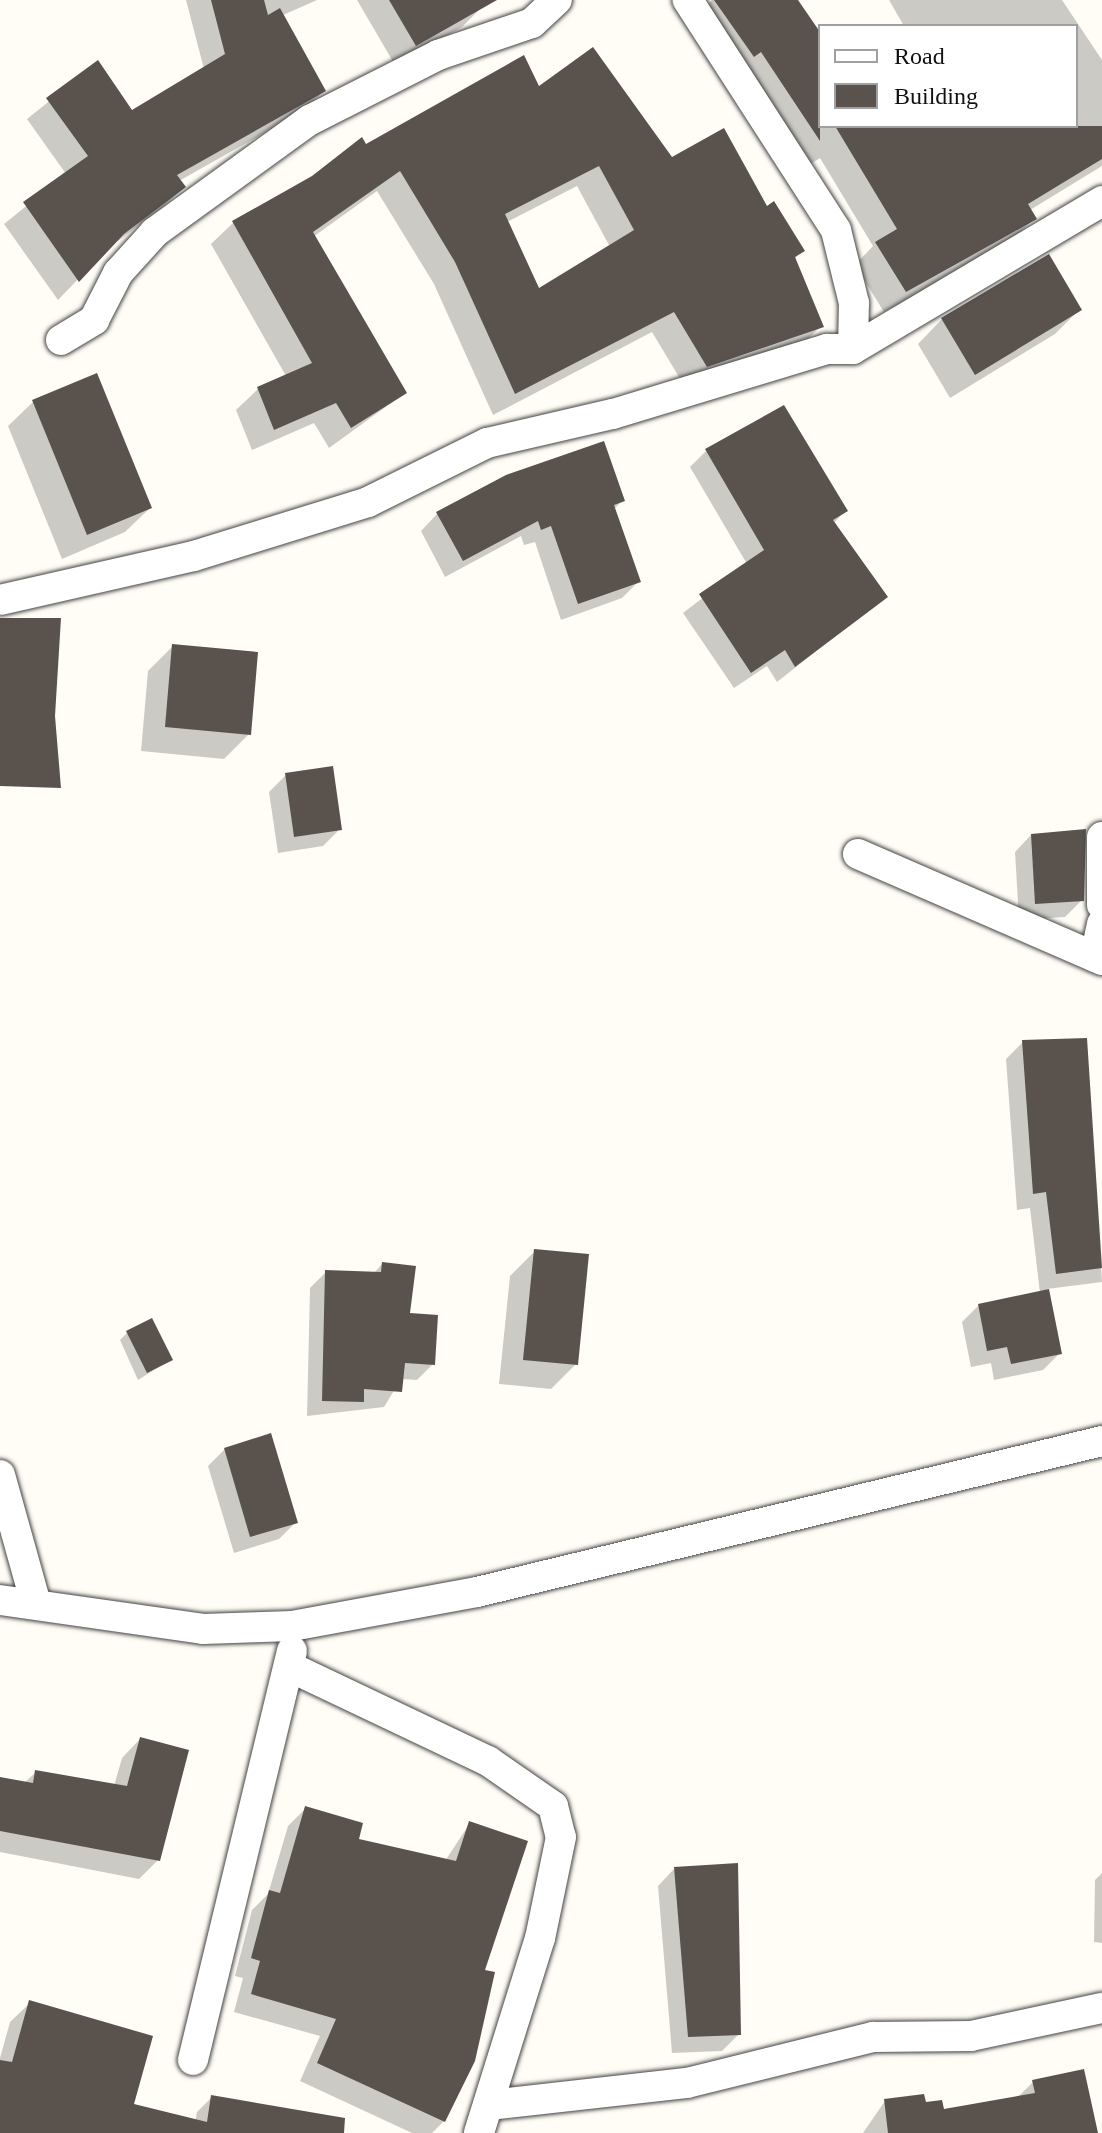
<!DOCTYPE html>
<style>
body{margin:0}
#map{position:relative;width:1102px;height:2133px;overflow:hidden;background:#fffdf5;font-family:"Times New Roman",serif}
div>[style]{position:absolute}
.shadow>*{inset:0;background:#0003}
.building>*{inset:0;background:#5a524d}
.roads{filter:drop-shadow(0 0 2px #444) drop-shadow(0 0 2px #444)}
.street>*{height:30px;margin:-15px;padding:0 15px;transform-origin:15px;border-radius:15px;background:#fff}
span{translate:-50% -50%;white-space:nowrap;text-align:center;line-height:1.15;-webkit-text-stroke:8px #fff;paint-order:stroke}
.legend{position:absolute;left:818px;top:24px;width:260px;height:104px;box-sizing:border-box;background:#fff;border:2px solid #a0a0a0;margin:0;padding:10px 14px;list-style:none;font-size:24px;color:#111}
.legend li{display:flex;align-items:center;gap:16px;height:40px}
.legend b{width:40px;border:2px solid #a0a0a0}
</style>
<div id="map">
<div class="shadow">
<i style="clip-path:polygon(186px 0,317px 0,281px 16px,324px 91px,303px 111px,179px 181px,184px 187px,163px 207px,106px 250px,58px 300px,4px 224px,66px 174px,27px 119px,97px 63px,132px 112px,204px 69px)"></i>
<i style="clip-path:polygon(357px 0,478px 0,482px 7px,462px 27px,395px 65px)"></i>
<i style="clip-path:polygon(712px 0,797px 0,820px 34px,820px 126px,1076px 126px,1076px 26px,904px 26px,889px 0,1062px 0,1102px 60px,1102px 166px,1030px 210px,1034px 218px,1013px 240px,884px 312px,855px 265px,873px 246px,820px 158px,803px 169px,692px 20px)"></i>
<i style="clip-path:polygon(evenodd,538px 89px,766px 208px,802px 251px,794px 259px,821px 326px,799px 348px,685px 387px,652px 332px,493px 415px,434px 284px,377px 191px,313px 237px,405px 393px,329px 448px,314px 423px,252px 450px,236px 410px,258px 389px,286px 376px,211px 244px,233px 223px,365px 146px,538px 89px,577px 186px,610px 247px,538px 290px,507px 222px,577px 186px)"></i>
<i style="clip-path:polygon(1080px 309px,1055px 334px,950px 398px,918px 344px,942px 319px)"></i>
<i style="clip-path:polygon(96px 376px,150px 508px,125px 532px,62px 559px,8px 426px,33px 402px)"></i>
<i style="clip-path:polygon(706px 451px,845px 511px,833px 524px,885px 597px,777px 682px,767px 666px,734px 688px,683px 613px,747px 564px,690px 467px)"></i>
<i style="clip-path:polygon(622px 501px,613px 510px,638px 582px,622px 598px,561px 620px,535px 542px,524px 545px,521px 536px,445px 577px,421px 531px,437px 514px)"></i>
<i style="clip-path:polygon(173px 646px,249px 734px,224px 759px,141px 751px,148px 671px)"></i>
<i style="clip-path:polygon(286px 775px,340px 829px,323px 846px,278px 853px,269px 792px)"></i>
<i style="clip-path:polygon(1031px 835px,1082px 900px,1065px 917px,1019px 920px,1015px 852px)"></i>
<i style="clip-path:polygon(1086px 1040px,1102px 1282px,1047px 1289px,1060px 1353px,1043px 1370px,994px 1380px,991px 1363px,971px 1367px,962px 1322px,979px 1305px,1040px 1293px,1030px 1208px,1017px 1210px,1006px 1059px,1023px 1042px)"></i>
<i style="clip-path:polygon(535px 1251px,576px 1364px,551px 1389px,499px 1384px,510px 1276px)"></i>
<i style="clip-path:polygon(382px 1264px,433px 1364px,417px 1380px,401px 1379px,384px 1407px,307px 1416px,310px 1288px,326px 1272px,373px 1274px)"></i>
<i style="clip-path:polygon(128px 1332px,170px 1360px,138px 1380px,120px 1340px)"></i>
<i style="clip-path:polygon(225px 1449px,296px 1522px,279px 1539px,234px 1553px,208px 1466px)"></i>
<i style="clip-path:polygon(140px 1739px,158px 1860px,139px 1879px,0 1852px,0 1779px,24px 1783px,36px 1772px,114px 1786px,122px 1758px)"></i>
<i style="clip-path:polygon(306px 1808px,356px 1840px,445px 1861px,470px 1823px,483px 1971px,444px 2121px,432px 2133px,412px 2133px,300px 2081px,320px 2036px,234px 2012px,243px 1978px,235px 1976px,252px 1910px,268px 1894px,288px 1826px)"></i>
<i style="clip-path:polygon(674px 1869px,739px 2034px,722px 2051px,672px 2053px,658px 1886px)"></i>
<i style="clip-path:polygon(1102px 1873px,1102px 1943px,1094px 1942px,1095px 1880px)"></i>
<i style="clip-path:polygon(30px 2003px,131px 2105px,161px 2133px,0 2133px,0 2058px,10px 2022px)"></i>
<i style="clip-path:polygon(1033px 2082px,1096px 2133px,863px 2133px,885px 2101px,942px 2111px,1017px 2098px)"></i>
<i style="clip-path:polygon(212px 2097px,325px 2133px,193px 2133px,197px 2112px)"></i>
</div>
<div class="building">
<i style="clip-path:polygon(211px 0,264px 0,268px 15px,280px 8px,326px 91px,177px 175px,186px 187px,124px 234px,79px 282px,23px 202px,88px 156px,46px 98px,98px 60px,132px 110px,225px 54px)"></i>
<i style="clip-path:polygon(389px 0,497px 0,416px 46px)"></i>
<i style="clip-path:polygon(714px 0,798px 0,820px 32px,820px 141px,761px 52px,754px 57px)"></i>
<i style="clip-path:polygon(evenodd,593px 47px,672px 157px,724px 128px,767px 206px,774px 201px,805px 251px,795px 257px,824px 327px,707px 367px,674px 312px,515px 394px,455px 262px,400px 171px,313px 232px,407px 393px,351px 428px,336px 403px,274px 430px,257px 387px,312px 363px,232px 221px,312px 176px,362px 137px,366px 144px,524px 55px,539px 86px,593px 47px,599px 166px,634px 230px,539px 288px,505px 214px,599px 166px)"></i>
<i style="clip-path:polygon(835px 126px,1102px 126px,1102px 159px,1028px 204px,1037px 219px,906px 292px,875px 242px,897px 229px)"></i>
<i style="clip-path:polygon(1049px 254px,1082px 310px,975px 375px,941px 318px)"></i>
<i style="clip-path:polygon(97px 373px,152px 508px,87px 535px,32px 400px)"></i>
<i style="clip-path:polygon(784px 405px,848px 511px,833px 520px,888px 597px,795px 667px,785px 650px,751px 673px,699px 594px,764px 550px,705px 449px)"></i>
<i style="clip-path:polygon(604px 441px,625px 501px,614px 505px,641px 582px,578px 604px,551px 526px,541px 530px,538px 521px,463px 561px,436px 512px,506px 475px)"></i>
<i style="clip-path:polygon(0 618px,61px 618px,55px 716px,61px 788px,0 786px)"></i>
<i style="clip-path:polygon(172px 644px,258px 652px,251px 735px,165px 727px)"></i>
<i style="clip-path:polygon(333px 766px,342px 830px,294px 837px,285px 773px)"></i>
<i style="clip-path:polygon(1086px 829px,1084px 901px,1035px 904px,1031px 834px)"></i>
<i style="clip-path:polygon(1087px 1038px,1102px 1268px,1056px 1274px,1046px 1192px,1033px 1194px,1022px 1040px)"></i>
<i style="clip-path:polygon(534px 1249px,589px 1254px,578px 1365px,523px 1360px)"></i>
<i style="clip-path:polygon(382px 1262px,416px 1266px,410px 1313px,438px 1315px,435px 1365px,405px 1363px,402px 1392px,364px 1389px,364px 1402px,322px 1401px,325px 1270px,381px 1272px)"></i>
<i style="clip-path:polygon(1049px 1289px,1062px 1354px,1011px 1364px,1007px 1347px,987px 1351px,978px 1304px)"></i>
<i style="clip-path:polygon(152px 1318px,173px 1360px,147px 1373px,126px 1331px)"></i>
<i style="clip-path:polygon(271px 1433px,298px 1523px,250px 1537px,224px 1448px)"></i>
<i style="clip-path:polygon(140px 1737px,189px 1750px,160px 1861px,0 1831px,0 1777px,33px 1783px,35px 1770px,127px 1786px)"></i>
<i style="clip-path:polygon(305px 1806px,363px 1823px,359px 1839px,456px 1861px,469px 1821px,528px 1841px,485px 1970px,495px 1972px,475px 2061px,445px 2122px,317px 2063px,336px 2019px,251px 1994px,260px 1961px,251px 1958px,269px 1890px,280px 1893px)"></i>
<i style="clip-path:polygon(738px 1863px,741px 2035px,688px 2037px,674px 1867px)"></i>
<i style="clip-path:polygon(29px 2000px,153px 2036px,134px 2104px,207px 2122px,211px 2095px,345px 2118px,344px 2133px,0 2133px,0 2060px,12px 2062px)"></i>
<i style="clip-path:polygon(1084px 2069px,1098px 2133px,888px 2133px,884px 2099px,924px 2094px,926px 2102px,942px 2100px,944px 2109px,1035px 2093px,1032px 2080px)"></i>
</div>
<div class="roads">
<div class="street">
<i style="left:61px;top:340px;width:39px;rotate:-31deg"></i>
<i style="left:94px;top:320px;width:53px;rotate:-62.9deg"></i>
<i style="left:118px;top:273px;width:55px;rotate:-47.9deg"></i>
<i style="left:155px;top:232px;width:191px;rotate:-35.9deg"></i>
<i style="left:310px;top:120px;width:144px;rotate:-26.9deg"></i>
<i style="left:438px;top:55px;width:99px;rotate:-18.8deg"></i>
<i style="left:532px;top:23px;width:34px;rotate:-43deg"></i>
<i style="left:853px;top:349px;width:290px;rotate:-30.7deg"></i>
<i style="left:0;top:600px;width:199px;rotate:-12.8deg"></i>
<i style="left:194px;top:556px;width:182px;rotate:-17.2deg"></i>
<i style="left:368px;top:502px;width:133px;rotate:-26.4deg"></i>
<i style="left:487px;top:443px;width:129px;rotate:-13deg"></i>
<i style="left:613px;top:414px;width:224px;rotate:-16.9deg"></i>
<i style="left:827px;top:349px;width:26px"></i>
<i style="left:853px;top:349px;width:46px;rotate:-88.8deg"></i>
<i style="left:854px;top:303px;width:75px;rotate:-103.9deg"></i>
<i style="left:836px;top:230px;width:274px;rotate:-122.8deg"></i>
<i style="left:1102px;top:837px;width:68px;rotate:90deg"></i>
<i style="left:858px;top:854px;width:266px;rotate:23.5deg"></i>
<i style="left:1095px;top:957px;width:34px;rotate:-78deg"></i>
<i style="left:0;top:1475px;width:134px;rotate:74.4deg"></i>
<i style="left:0;top:1600px;width:205px;rotate:8.1deg"></i>
<i style="left:203px;top:1629px;width:89px;rotate:-1.9deg"></i>
<i style="left:292px;top:1626px;width:188px;rotate:-10.4deg"></i>
<i style="left:477px;top:1592px;width:643px;rotate:-13.58deg"></i>
<i style="left:292px;top:1668px;width:217px;rotate:25.4deg"></i>
<i style="left:488px;top:1761px;width:79px;rotate:34.7deg"></i>
<i style="left:553px;top:1806px;width:32px;rotate:76deg"></i>
<i style="left:561px;top:1837px;width:103px;rotate:101.7deg"></i>
<i style="left:540px;top:1938px;width:204px;rotate:107.4deg"></i>
<i style="left:193px;top:2060px;width:421px;rotate:-76.4deg"></i>
<i style="left:490px;top:2105px;width:198px;rotate:-6.4deg"></i>
<i style="left:687px;top:2083px;width:192px;rotate:-13.9deg"></i>
<i style="left:873px;top:2037px;width:98px;rotate:-0.6deg"></i>
<i style="left:971px;top:2036px;width:134px;rotate:-12.1deg"></i>
</div>
</div>
<ul class="legend">
<li><b style="height:10px;background:#fff"></b>Road</li>
<li><b style="height:22px;background:#5a524d"></b>Building</li>
</ul>
</div>
